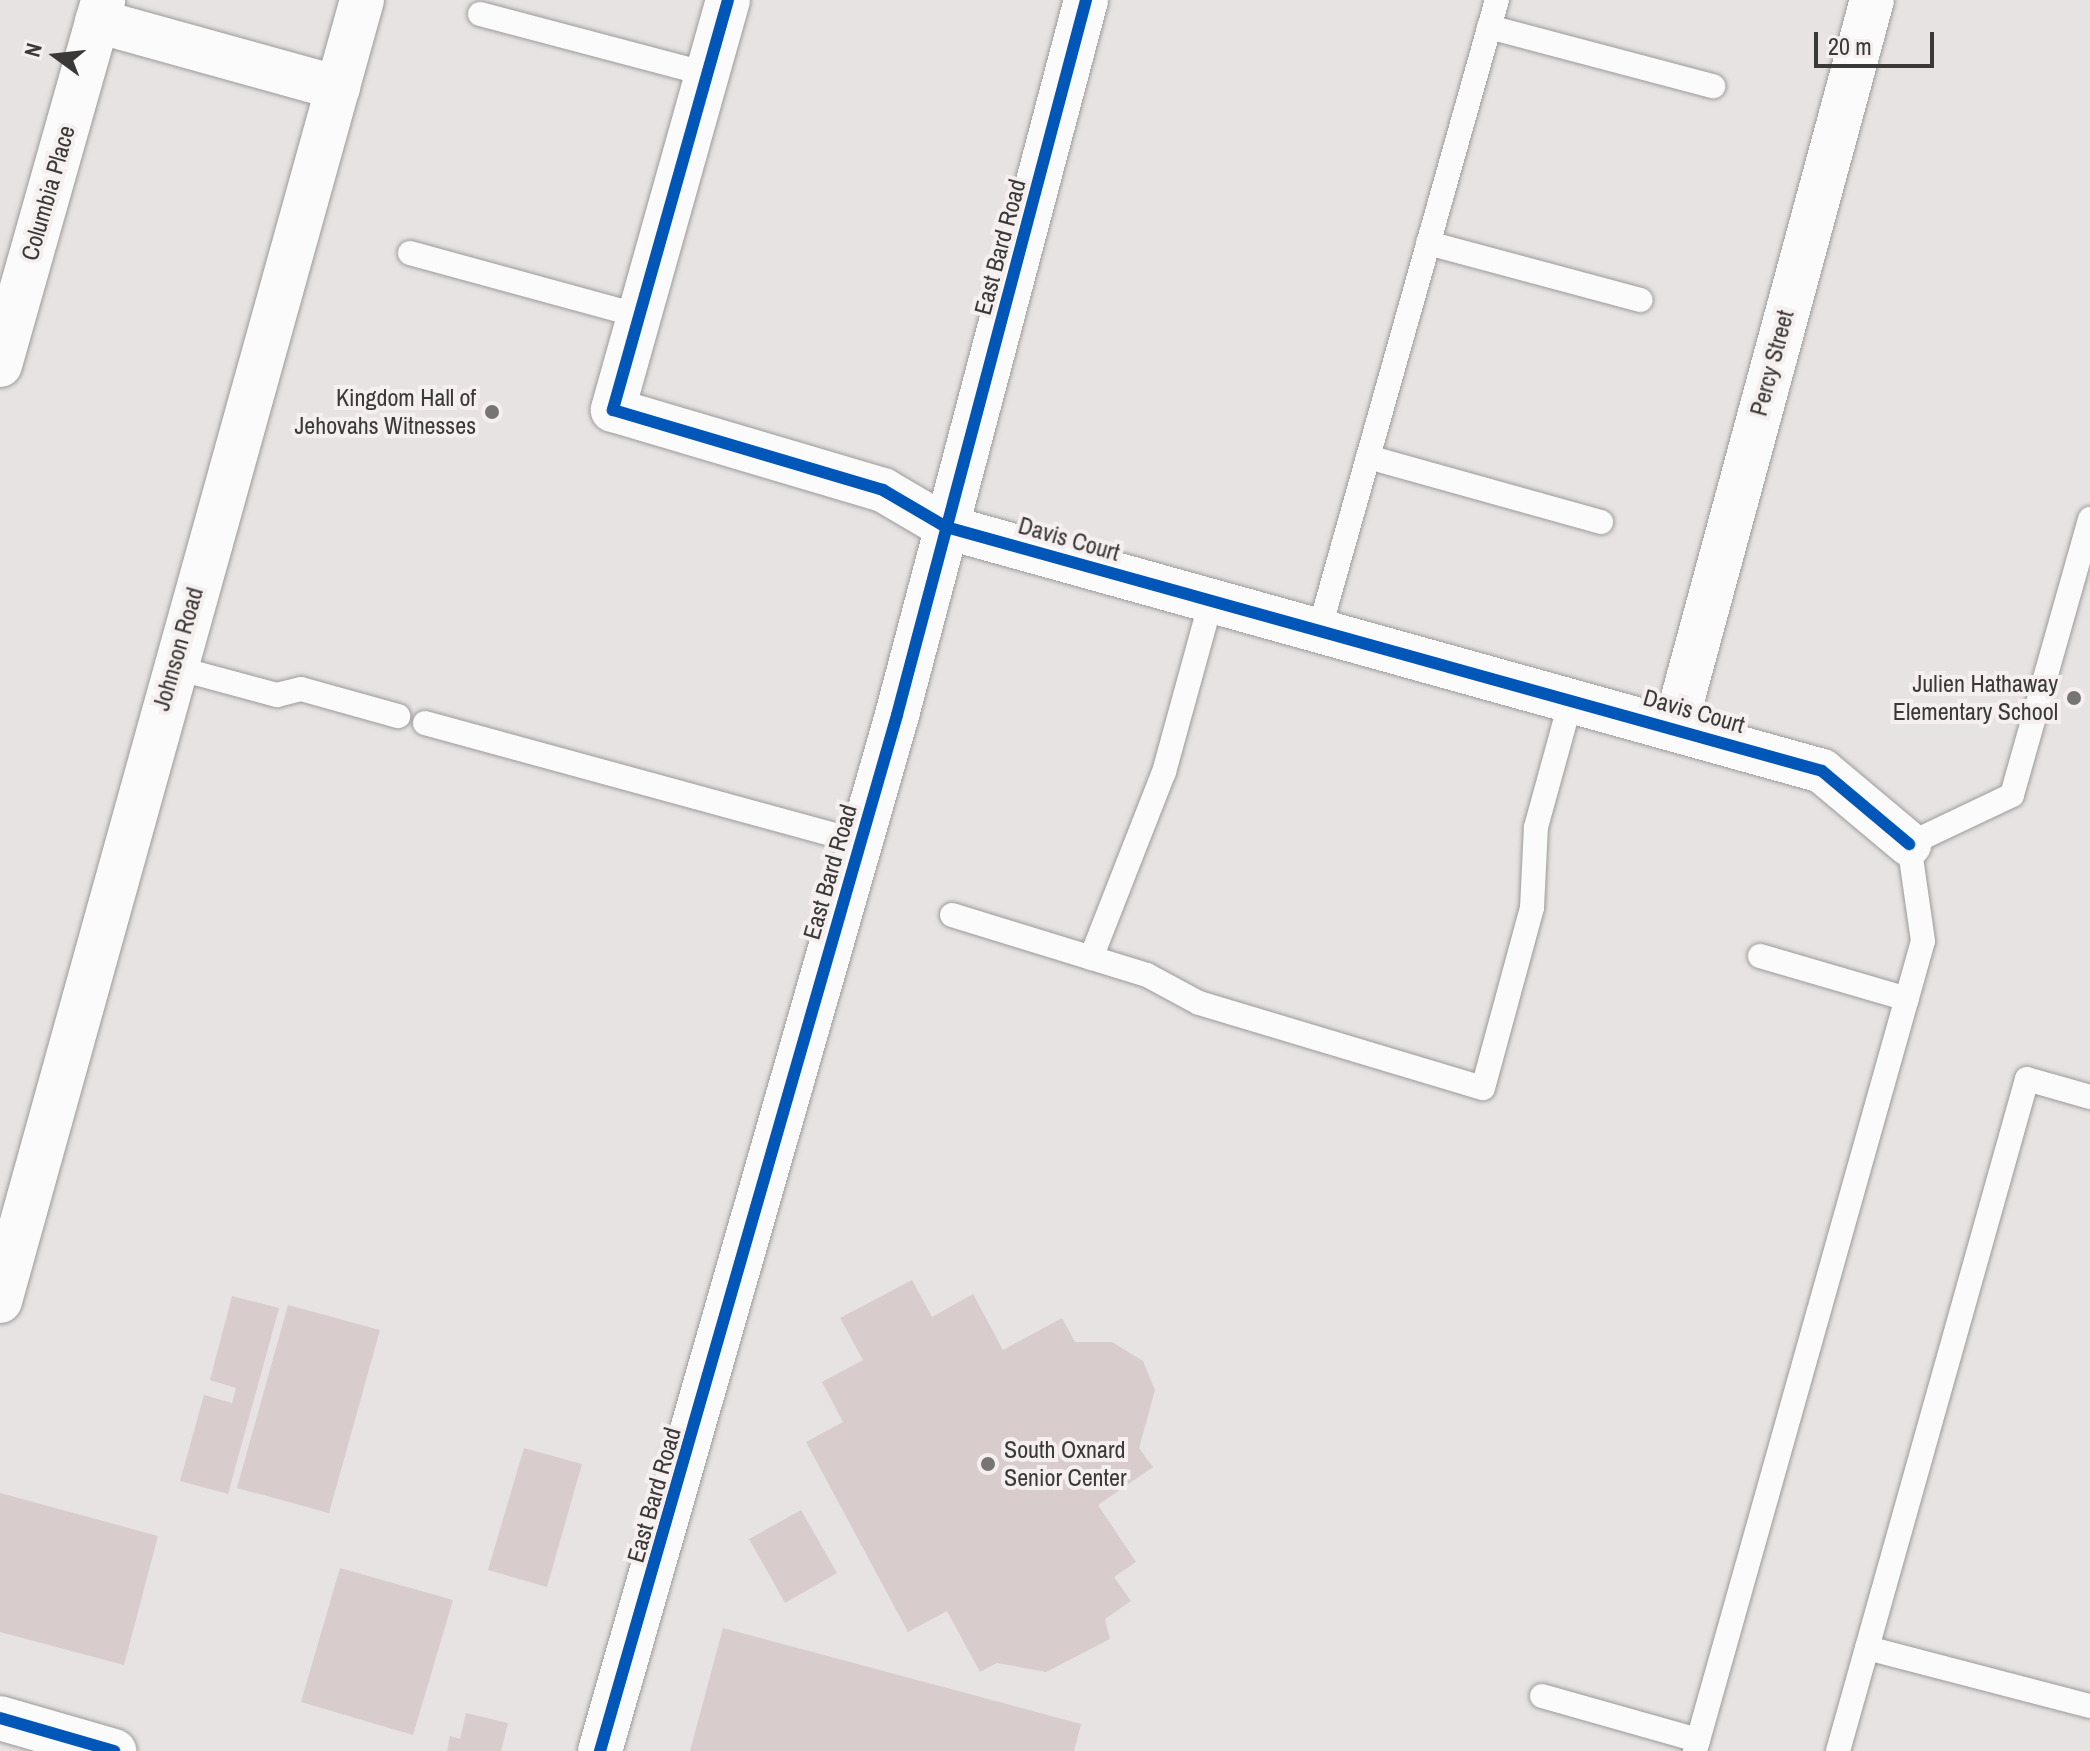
<!DOCTYPE html>
<style>
body{margin:0}
#map{position:relative;width:2090px;height:1751px;overflow:hidden;background:#e7e3e3;font-family:"Archivo Narrow",sans-serif}
div>[style]{position:absolute}
.building>*{inset:0;background:#d8cccd}
.roads{filter:drop-shadow(0 0 2px #9c9a9a) drop-shadow(0 0 2px #9c9a9a)}
.service>*{height:24px;margin:-12px;padding:0 12px;transform-origin:12px;border-radius:12px;background:#fbfbfb}
.minor>*{height:44px;margin:-22px;padding:0 22px;transform-origin:22px;border-radius:22px;background:#fbfbfb}
.secondary>*{height:44px;margin:-22px;padding:0 22px;transform-origin:22px;border-radius:22px;background:#fbfbfb}
.cycleway>*{height:12px;margin:-6px;padding:0 6px;transform-origin:6px;border-radius:6px;background:#0057b8}
.dots>*{width:22px;height:22px;translate:-50% -50%;box-sizing:border-box;border:4px solid #f5efef;border-radius:50%}
span{translate:-50% -50%;white-space:nowrap;text-align:center;line-height:1.15;-webkit-text-stroke:8px #f5efef;paint-order:stroke}
.street-label{font-size:24px;color:#3b3838}
.poi-label{font-size:24px;color:#3b3838}
.right{translate:-100% -50%;text-align:right}
.left{translate:0 -50%;text-align:left}
.north{position:absolute;left:16px;top:16px;width:80px;height:80px;-webkit-text-stroke:6px #f5efef;paint-order:stroke;rotate:285deg;font-size:22px;font-weight:700;line-height:32px;text-align:center;color:#3b3838}
.north::after{content:'';display:block;margin:auto;width:28px;height:36px;background:#3b3838;clip-path:polygon(50% 0,100% 100%,50% 72%,0 100%)}
.scale{position:absolute;left:1814px;top:32px;width:120px;height:36px;box-sizing:border-box;border:4px solid #3b3838;border-top:0;padding-left:10px;font-size:24px;line-height:28px;white-space:nowrap;color:#3b3838;-webkit-text-stroke:6px #f5efef;paint-order:stroke}
</style>
<div id="map">
<div class="building">
<i style="clip-path:polygon(912px 1280px,932px 1317px,973px 1294px,1003px 1350px,1062px 1318px,1075px 1342px,1112px 1342px,1143px 1361px,1155px 1390px,1139px 1448px,1153px 1467px,1098px 1505px,1136px 1562px,1114px 1577px,1131px 1601px,1105px 1619px,1110px 1639px,1046px 1672px,997px 1663px,980px 1672px,947px 1611px,908px 1632px,806px 1442px,843px 1422px,822px 1382px,863px 1360px,840px 1318px)"></i>
<i style="clip-path:polygon(232px 1296px,279px 1308px,228px 1494px,180px 1481px,204px 1395px,232px 1403px,236px 1388px,210px 1380px)"></i>
<i style="clip-path:polygon(288px 1305px,380px 1330px,329px 1513px,237px 1488px)"></i>
<i style="clip-path:polygon(524px 1448px,582px 1464px,547px 1587px,488px 1570px)"></i>
<i style="clip-path:polygon(0 1493px,158px 1536px,124px 1665px,0 1632px)"></i>
<i style="clip-path:polygon(801px 1510px,837px 1573px,785px 1603px,749px 1539px)"></i>
<i style="clip-path:polygon(340px 1568px,453px 1600px,413px 1735px,301px 1702px)"></i>
<i style="clip-path:polygon(723px 1628px,1081px 1724px,1074px 1751px,690px 1751px)"></i>
<i style="clip-path:polygon(466px 1713px,508px 1723px,501px 1751px,447px 1751px,450px 1736px,460px 1739px)"></i>
</div>
<div class="roads">
<div class="service">
<i style="left:480px;top:14px;width:235px;rotate:14.8deg"></i>
<i style="left:1489px;top:27px;width:232px;rotate:14.8deg"></i>
<i style="left:1428px;top:243px;width:220px;rotate:15deg"></i>
<i style="left:410px;top:253px;width:238px;rotate:15.3deg"></i>
<i style="left:1368px;top:457px;width:242px;rotate:15.6deg"></i>
<i style="left:1319px;top:631px;width:656px;rotate:-74.25deg"></i>
<i style="left:173px;top:667px;width:108px;rotate:15.1deg"></i>
<i style="left:277px;top:695px;width:25px;rotate:-14deg"></i>
<i style="left:301px;top:689px;width:101px;rotate:15.6deg"></i>
<i style="left:425px;top:723px;width:452px;rotate:15.3deg"></i>
<i style="left:952px;top:915px;width:204px;rotate:17.1deg"></i>
<i style="left:1147px;top:975px;width:59px;rotate:28.3deg"></i>
<i style="left:1199px;top:1003px;width:296px;rotate:16.7deg"></i>
<i style="left:1483px;top:1088px;width:187px;rotate:-74.8deg"></i>
<i style="left:1532px;top:908px;width:81px;rotate:-87.2deg"></i>
<i style="left:1536px;top:827px;width:132px;rotate:-74.6deg"></i>
<i style="left:1760px;top:956px;width:153px;rotate:16.3deg"></i>
<i style="left:1091px;top:958px;width:200px;rotate:-68.6deg"></i>
<i style="left:1164px;top:772px;width:177px;rotate:-74.6deg"></i>
<i style="left:1867px;top:1648px;width:230px;rotate:14.6deg"></i>
<i style="left:1542px;top:1696px;width:162px;rotate:15.8deg"></i>
<i style="left:1695px;top:1751px;width:841px;rotate:-74.28deg"></i>
<i style="left:1923px;top:941px;width:98px;rotate:-98.2deg"></i>
<i style="left:1909px;top:844px;width:114px;rotate:-25.4deg"></i>
<i style="left:2012px;top:795px;width:287px;rotate:-74.2deg"></i>
<i style="left:1838px;top:1751px;width:698px;rotate:-74.29deg"></i>
<i style="left:2027px;top:1079px;width:66px;rotate:15.9deg"></i>
</div>
<div class="minor">
<i style="left:728px;top:0;width:426px;rotate:105.7deg"></i>
<i style="left:613px;top:410px;width:282px;rotate:16.5deg"></i>
<i style="left:883px;top:490px;width:73px;rotate:30.4deg"></i>
<i style="left:946px;top:527px;width:909px;rotate:15.56deg"></i>
<i style="left:1822px;top:771px;width:114px;rotate:40deg"></i>
<i style="left:97px;top:21px;width:250px;rotate:15.5deg"></i>
<i style="left:0;top:365px;width:379px;rotate:-74.2deg"></i>
<i style="left:1675px;top:727px;width:753px;rotate:-74.84deg"></i>
<i style="left:0;top:1301px;width:1350px;rotate:-74.45deg"></i>
</div>
<div class="secondary">
<i style="left:0;top:1718px;width:119px;rotate:16.1deg"></i>
<i style="left:600px;top:1751px;width:1078px;rotate:-74deg"></i>
<i style="left:897px;top:715px;width:740px;rotate:-75.19deg"></i>
</div>
</div>
<div class="cycleway">
<i style="left:728px;top:0;width:426px;rotate:105.7deg"></i>
<i style="left:613px;top:410px;width:282px;rotate:16.5deg"></i>
<i style="left:883px;top:490px;width:73px;rotate:30.4deg"></i>
<i style="left:946px;top:527px;width:909px;rotate:15.56deg"></i>
<i style="left:1822px;top:771px;width:114px;rotate:40deg"></i>
<i style="left:0;top:1718px;width:119px;rotate:16.1deg"></i>
<i style="left:600px;top:1751px;width:1078px;rotate:-74deg"></i>
<i style="left:897px;top:715px;width:740px;rotate:-75.19deg"></i>
</div>
<div class="dots">
<i style="left:492px;top:412px;background:#777474"></i>
<i style="left:2074px;top:698px;background:#777474"></i>
<i style="left:988px;top:1464px;background:#777474"></i>
</div>
<div class="street-label">
<span style="left:48px;top:193px;rotate:-74deg">Columbia Place</span>
<span style="left:1000px;top:247px;rotate:-75deg">East Bard Road</span>
<span style="left:1772px;top:363px;rotate:-75deg">Percy Street</span>
<span style="left:1069px;top:539px;rotate:16deg">Davis Court</span>
<span style="left:178px;top:649px;rotate:-74deg">Johnson Road</span>
<span style="left:1694px;top:711px;rotate:16deg">Davis Court</span>
<span style="left:830px;top:872px;rotate:-74deg">East Bard Road</span>
<span style="left:654px;top:1495px;rotate:-74deg">East Bard Road</span>
</div>
<div class="poi-label">
<span class="right" style="left:476px;top:412px">Kingdom Hall of<br>Jehovahs Witnesses</span>
<span class="right" style="left:2058px;top:698px">Julien Hathaway<br>Elementary School</span>
<span class="left" style="left:1004px;top:1464px">South Oxnard<br>Senior Center</span>
</div>
<div class="north">N</div>
<div class="scale">20 m</div>
</div>
